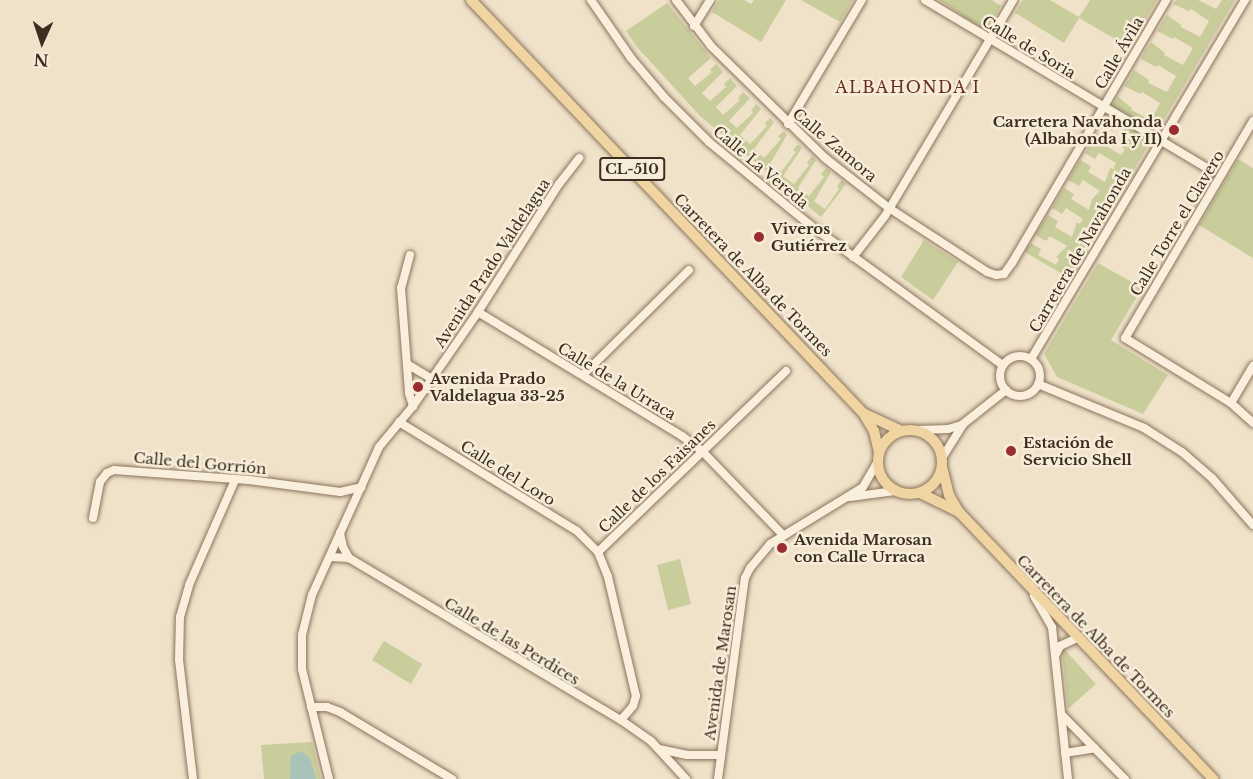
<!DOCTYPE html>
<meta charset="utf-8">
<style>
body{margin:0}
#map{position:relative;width:1253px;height:779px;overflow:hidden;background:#efe2c9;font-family:"Libre Baskerville",serif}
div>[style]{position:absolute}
.green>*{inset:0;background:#c9cd9c}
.water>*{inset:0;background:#a9c3ba}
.roads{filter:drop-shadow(0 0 2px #8b745d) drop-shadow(0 0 2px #8b745d)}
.minor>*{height:8px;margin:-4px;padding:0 4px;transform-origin:4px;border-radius:4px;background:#f9efdc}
.minor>.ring{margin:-4px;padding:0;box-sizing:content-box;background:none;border:8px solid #f9efdc;border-radius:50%}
.major>*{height:10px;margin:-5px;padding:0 5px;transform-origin:5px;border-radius:5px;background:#f0d5a2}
.major>.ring{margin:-5px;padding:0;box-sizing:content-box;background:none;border:10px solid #f0d5a2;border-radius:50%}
.dots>*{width:16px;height:16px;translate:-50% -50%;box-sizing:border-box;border:3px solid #f6ecd8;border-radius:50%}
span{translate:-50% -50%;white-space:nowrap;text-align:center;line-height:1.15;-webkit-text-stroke:5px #f6ecd8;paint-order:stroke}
.shield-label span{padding:2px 4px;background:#f6ecd8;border:2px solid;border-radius:4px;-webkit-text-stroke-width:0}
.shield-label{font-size:14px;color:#3c2d21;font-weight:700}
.street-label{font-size:15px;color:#3c2d21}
.poi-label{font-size:15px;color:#3c2d21;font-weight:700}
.right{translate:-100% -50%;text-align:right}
.left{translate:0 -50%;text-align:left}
.neighbourhood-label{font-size:16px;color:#682d20;letter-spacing:1.5px}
.north{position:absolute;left:12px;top:12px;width:60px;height:60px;-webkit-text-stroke:4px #f6ecd8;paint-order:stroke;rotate:183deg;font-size:16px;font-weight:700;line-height:24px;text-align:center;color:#3c2d21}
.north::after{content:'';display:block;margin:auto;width:21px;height:27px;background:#3c2d21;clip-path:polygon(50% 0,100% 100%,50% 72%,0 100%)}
</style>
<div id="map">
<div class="green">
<i style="clip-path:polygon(719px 0,744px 0,751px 4px,754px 0,786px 0,761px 42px,712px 12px)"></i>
<i style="clip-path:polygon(801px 0,853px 0,840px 22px)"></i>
<i style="clip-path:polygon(939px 0,992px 0,1001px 6px,986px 31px)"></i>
<i style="clip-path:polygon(1023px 0,1050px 0,1079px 17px,1090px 0,1157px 0,1129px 47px,1079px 18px,1064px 43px,1015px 13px)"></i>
<i style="clip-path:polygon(1176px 0,1198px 0,1216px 9px,1222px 0,1235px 0,1157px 131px,1112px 106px,1118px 97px,1132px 108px,1131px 110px,1151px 120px,1160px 103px,1142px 92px,1140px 94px,1124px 86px,1129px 79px,1134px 70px,1149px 80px,1148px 83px,1167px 92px,1176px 76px,1158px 65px,1156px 67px,1141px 59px,1145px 51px,1151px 42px,1165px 53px,1164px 55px,1183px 65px,1193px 48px,1174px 37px,1173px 39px,1157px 31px,1167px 15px,1181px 25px,1181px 27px,1200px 37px,1209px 21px,1191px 9px,1189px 11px,1173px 4px)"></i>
<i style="clip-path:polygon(667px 3px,711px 58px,688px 78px,695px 86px,712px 72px,710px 70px,716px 64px,723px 72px,702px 93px,710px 101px,726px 87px,724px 84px,730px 78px,737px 86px,716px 107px,723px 115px,740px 100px,738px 98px,743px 92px,750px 98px,729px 121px,737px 128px,753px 113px,751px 111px,756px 104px,761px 109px,740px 135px,750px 144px,767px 126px,765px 123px,770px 118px,774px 122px,754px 149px,764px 158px,781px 139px,778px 136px,784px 131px,787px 135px,770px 164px,781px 172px,796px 152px,793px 150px,798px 144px,802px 148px,783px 176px,794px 184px,809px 165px,807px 162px,812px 156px,816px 160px,798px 188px,809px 196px,824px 177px,821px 174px,826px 168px,831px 172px,814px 201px,825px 209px,839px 189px,837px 186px,842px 180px,846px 184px,821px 217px,700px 116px,637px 47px,626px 31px)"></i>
<i style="clip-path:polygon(1107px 115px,1151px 141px,1069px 278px,1025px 252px,1031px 243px,1041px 249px,1038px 255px,1056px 265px,1059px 259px,1056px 257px,1067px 246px,1050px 236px,1046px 241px,1035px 235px,1048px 215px,1058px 221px,1055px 227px,1072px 237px,1077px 222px,1080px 224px,1083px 219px,1066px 208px,1062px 214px,1052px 208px,1064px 188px,1074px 194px,1071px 199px,1089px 210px,1092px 199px,1100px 191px,1083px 180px,1079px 186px,1068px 180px,1080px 160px,1091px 166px,1088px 172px,1105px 182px,1110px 168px,1113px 169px,1116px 163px,1099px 153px,1095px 159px,1085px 153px,1097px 133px,1107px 139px,1104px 144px,1106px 146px,1121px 155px,1125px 150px,1122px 147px,1124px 144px,1132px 136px,1115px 126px,1112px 131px,1101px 125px)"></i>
<i style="clip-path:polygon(1238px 159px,1253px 168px,1253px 258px,1199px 225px)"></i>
<i style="clip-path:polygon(924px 240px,958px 262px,933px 300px,901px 277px)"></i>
<i style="clip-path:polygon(1098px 263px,1142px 288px,1111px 340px,1168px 375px,1143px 414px,1057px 377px,1044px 354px)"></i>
<i style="clip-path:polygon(680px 559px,691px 604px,668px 610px,657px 565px)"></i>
<i style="clip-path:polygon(384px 641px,422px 664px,411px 684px,372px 660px)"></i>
<i style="clip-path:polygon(1064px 649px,1096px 684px,1068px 709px,1062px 651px)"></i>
<i style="clip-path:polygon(312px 742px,321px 779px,264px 779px,261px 745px)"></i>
</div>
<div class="water">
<i style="clip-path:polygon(301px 751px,310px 758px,316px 779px,290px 779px,291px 756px)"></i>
</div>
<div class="roads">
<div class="minor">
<i style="left:591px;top:0;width:70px;rotate:55.4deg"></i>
<i style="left:631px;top:58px;width:51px;rotate:49.8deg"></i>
<i style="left:664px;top:97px;width:64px;rotate:45deg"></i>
<i style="left:709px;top:142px;width:131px;rotate:39.4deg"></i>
<i style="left:810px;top:225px;width:238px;rotate:36deg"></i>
<i style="left:676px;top:0;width:58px;rotate:52.7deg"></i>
<i style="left:711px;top:46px;width:160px;rotate:44.5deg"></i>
<i style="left:825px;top:158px;width:81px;rotate:38deg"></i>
<i style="left:889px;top:208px;width:117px;rotate:33.1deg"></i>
<i style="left:987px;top:272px;width:9px;rotate:18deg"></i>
<i style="left:996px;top:275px;width:8px;rotate:-7deg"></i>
<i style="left:1004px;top:274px;width:14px;rotate:-54deg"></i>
<i style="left:1012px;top:263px;width:305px;rotate:-59.6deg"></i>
<i style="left:925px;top:0;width:335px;rotate:30.8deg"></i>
<i style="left:694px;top:26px;width:31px;rotate:-58deg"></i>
<i style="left:1253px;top:121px;width:252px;rotate:120.5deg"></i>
<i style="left:1125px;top:338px;width:124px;rotate:31.5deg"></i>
<i style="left:1231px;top:403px;width:30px;rotate:42deg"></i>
<i style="left:788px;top:124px;width:144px;rotate:-59.2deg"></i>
<i style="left:410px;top:255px;width:34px;rotate:105deg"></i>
<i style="left:401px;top:288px;width:105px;rotate:85.6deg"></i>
<i style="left:409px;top:393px;width:14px;rotate:73deg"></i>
<i style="left:853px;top:257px;width:52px;rotate:-52deg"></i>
<i style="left:885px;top:216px;width:251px;rotate:-59.3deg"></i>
<i style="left:478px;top:312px;width:239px;rotate:31.3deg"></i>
<i style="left:682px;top:436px;width:25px;rotate:37deg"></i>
<i style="left:702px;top:451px;width:117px;rotate:46deg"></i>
<i class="ring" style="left:1000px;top:356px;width:32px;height:32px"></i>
<i style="left:1031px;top:359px;width:418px;rotate:-59.2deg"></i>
<i style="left:407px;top:364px;width:29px;rotate:31deg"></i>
<i style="left:583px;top:375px;width:149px;rotate:-44.7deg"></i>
<i style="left:1038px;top:384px;width:115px;rotate:22.5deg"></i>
<i style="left:1144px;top:428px;width:45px;rotate:32.3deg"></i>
<i style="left:1182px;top:452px;width:40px;rotate:41deg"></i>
<i style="left:1212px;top:478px;width:62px;rotate:48.9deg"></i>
<i style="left:1231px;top:403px;width:43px;rotate:-59.3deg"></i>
<i style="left:399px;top:422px;width:209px;rotate:31.5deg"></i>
<i style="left:577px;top:531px;width:30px;rotate:45deg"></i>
<i style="left:598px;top:552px;width:27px;rotate:68deg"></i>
<i style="left:608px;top:577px;width:122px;rotate:76.8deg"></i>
<i style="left:636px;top:696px;width:10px;rotate:107deg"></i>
<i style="left:633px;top:706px;width:18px;rotate:131deg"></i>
<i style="left:920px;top:430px;width:28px;rotate:-2deg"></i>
<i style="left:948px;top:429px;width:15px;rotate:-16deg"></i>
<i style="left:942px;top:458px;width:40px;rotate:-58deg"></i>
<i style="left:963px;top:424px;width:55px;rotate:-38.3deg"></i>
<i style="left:850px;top:497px;width:45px;rotate:-7.6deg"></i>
<i style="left:93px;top:518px;width:37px;rotate:-79deg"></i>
<i style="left:100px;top:482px;width:11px;rotate:-52deg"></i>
<i style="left:107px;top:473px;width:8px;rotate:-23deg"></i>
<i style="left:114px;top:470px;width:135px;rotate:4.2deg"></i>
<i style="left:249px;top:480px;width:92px;rotate:7.5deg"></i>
<i style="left:340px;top:492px;width:22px;rotate:-13deg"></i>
<i style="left:340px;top:533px;width:14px;rotate:78deg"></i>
<i style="left:343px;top:547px;width:13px;rotate:61deg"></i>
<i style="left:598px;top:552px;width:261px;rotate:-43.9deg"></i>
<i style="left:330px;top:557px;width:19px;rotate:3deg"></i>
<i style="left:349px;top:558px;width:317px;rotate:30.8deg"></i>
<i style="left:621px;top:720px;width:37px;rotate:35deg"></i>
<i style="left:651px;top:741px;width:52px;rotate:47.4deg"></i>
<i style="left:1034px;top:596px;width:36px;rotate:60deg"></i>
<i style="left:1052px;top:627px;width:153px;rotate:84deg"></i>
<i style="left:1056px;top:654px;width:9px;rotate:-63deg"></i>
<i style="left:1060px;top:646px;width:19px;rotate:-25deg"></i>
<i style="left:311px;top:707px;width:16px"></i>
<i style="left:327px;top:707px;width:14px;rotate:21deg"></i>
<i style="left:340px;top:712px;width:131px;rotate:30.9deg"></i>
<i style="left:1062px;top:715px;width:90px;rotate:45.5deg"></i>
<i style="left:659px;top:749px;width:29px;rotate:12deg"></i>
<i style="left:687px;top:755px;width:34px"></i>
<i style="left:1065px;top:753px;width:30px;rotate:-9deg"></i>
<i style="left:193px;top:779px;width:120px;rotate:-96.7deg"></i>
<i style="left:179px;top:660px;width:43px;rotate:-88.7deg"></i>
<i style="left:180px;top:617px;width:33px;rotate:-74deg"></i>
<i style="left:189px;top:585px;width:115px;rotate:-66.3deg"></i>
<i style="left:329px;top:779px;width:113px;rotate:-103.8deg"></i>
<i style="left:302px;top:669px;width:34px;rotate:-90deg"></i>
<i style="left:302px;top:635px;width:41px;rotate:-76deg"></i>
<i style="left:312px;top:595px;width:162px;rotate:-65.6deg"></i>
<i style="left:379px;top:447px;width:53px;rotate:-50.3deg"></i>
<i style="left:413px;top:406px;width:114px;rotate:-55.3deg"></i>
<i style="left:478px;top:312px;width:151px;rotate:-57.7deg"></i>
<i style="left:559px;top:184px;width:33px;rotate:-52deg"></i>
<i style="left:718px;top:779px;width:175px;rotate:-82.4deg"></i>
<i style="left:741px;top:606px;width:28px;rotate:-82deg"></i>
<i style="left:745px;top:578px;width:11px;rotate:-63deg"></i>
<i style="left:750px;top:568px;width:31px;rotate:-50deg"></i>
<i style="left:770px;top:544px;width:109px;rotate:-31.5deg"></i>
<i style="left:863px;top:487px;width:28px;rotate:-60deg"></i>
</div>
<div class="major">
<i style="left:471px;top:0;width:571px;rotate:46.49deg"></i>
<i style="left:864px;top:414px;width:20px;rotate:60deg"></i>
<i style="left:874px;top:431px;width:22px;rotate:77deg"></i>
<i style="left:865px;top:414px;width:38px;rotate:25deg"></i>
<i class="ring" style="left:878px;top:430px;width:54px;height:54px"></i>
<i style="left:942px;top:467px;width:29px;rotate:76deg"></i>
<i style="left:949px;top:495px;width:20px;rotate:60deg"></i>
<i style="left:959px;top:512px;width:369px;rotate:46.4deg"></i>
<i style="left:920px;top:493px;width:43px;rotate:26deg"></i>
</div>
</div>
<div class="dots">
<i style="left:1174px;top:130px;background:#9a2d31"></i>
<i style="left:759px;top:237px;background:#9a2d31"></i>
<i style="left:418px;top:387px;background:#9a2d31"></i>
<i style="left:1011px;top:451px;background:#9a2d31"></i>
<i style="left:782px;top:548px;background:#9a2d31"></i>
</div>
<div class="shield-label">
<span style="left:632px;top:169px">CL-510</span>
</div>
<div class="street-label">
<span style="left:1029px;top:47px;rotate:31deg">Calle de Soria</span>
<span style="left:1119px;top:53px;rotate:-60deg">Calle Ávila</span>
<span style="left:835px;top:145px;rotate:40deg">Calle Zamora</span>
<span style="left:761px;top:167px;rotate:40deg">Calle La Vereda</span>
<span style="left:1177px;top:223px;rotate:-59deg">Calle Torre el Clavero</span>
<span style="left:1080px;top:250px;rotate:-60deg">Carretera de Navahonda</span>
<span style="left:492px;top:263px;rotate:-57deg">Avenida Prado Valdelagua</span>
<span style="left:753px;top:275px;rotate:46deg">Carretera de Alba de Tormes</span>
<span style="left:617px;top:381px;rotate:31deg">Calle de la Urraca</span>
<span style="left:200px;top:463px;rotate:5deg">Calle del Gorrión</span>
<span style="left:508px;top:473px;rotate:32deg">Calle del Loro</span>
<span style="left:657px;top:476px;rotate:-44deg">Calle de los Faisanes</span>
<span style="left:1096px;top:636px;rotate:46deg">Carretera de Alba de Tormes</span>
<span style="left:512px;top:641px;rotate:31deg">Calle de las Perdices</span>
<span style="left:720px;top:663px;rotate:-82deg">Avenida de Marosan</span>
</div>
<div class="poi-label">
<span class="right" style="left:1162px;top:130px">Carretera Navahonda<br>(Albahonda I y II)</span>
<span class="left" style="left:771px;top:237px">Viveros<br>Gutiérrez</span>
<span class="left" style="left:430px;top:387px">Avenida Prado<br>Valdelagua 33-25</span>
<span class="left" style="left:1023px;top:451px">Estación de<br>Servicio Shell</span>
<span class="left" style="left:794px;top:548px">Avenida Marosan<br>con Calle Urraca</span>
</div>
<div class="neighbourhood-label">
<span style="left:908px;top:87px">ALBAHONDA I</span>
</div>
<div class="north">N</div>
</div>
